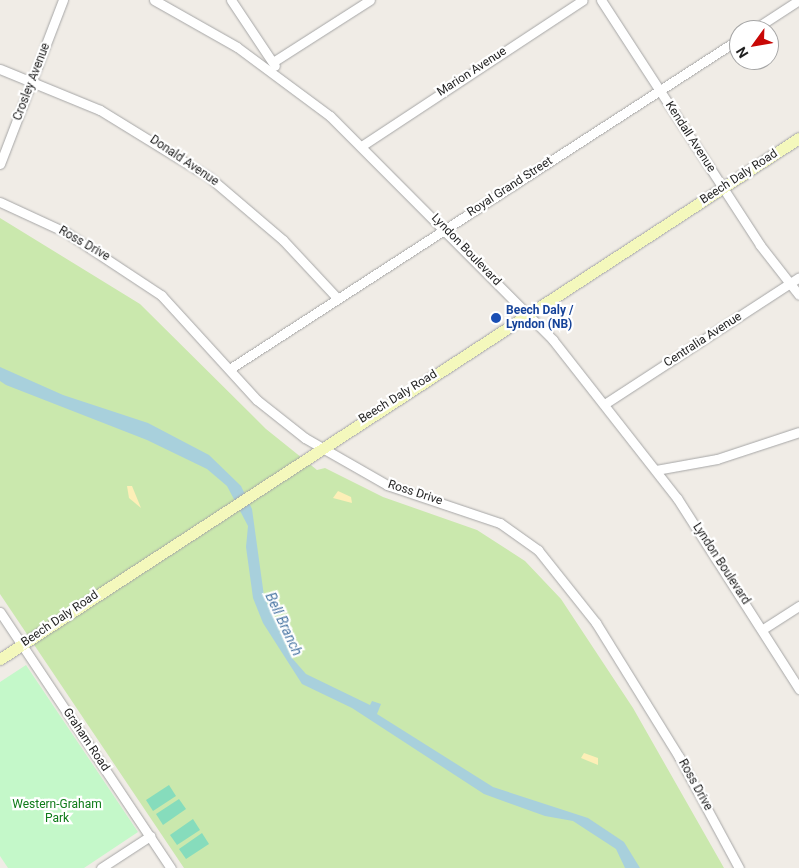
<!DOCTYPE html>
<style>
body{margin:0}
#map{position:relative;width:799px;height:868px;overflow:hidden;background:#f0ece6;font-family:Roboto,sans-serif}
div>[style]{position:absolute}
.grass>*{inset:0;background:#cae8ad}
.sand>*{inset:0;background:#fdefb7}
.park>*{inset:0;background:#c4f8c9}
.pitch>*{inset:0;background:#86dcbc}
.water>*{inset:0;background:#a8d0dc}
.roads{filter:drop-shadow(0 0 1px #a6a6a6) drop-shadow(0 0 1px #a6a6a6)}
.minor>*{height:9px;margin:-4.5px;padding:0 4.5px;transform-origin:4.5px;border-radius:4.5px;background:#fff}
.secondary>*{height:11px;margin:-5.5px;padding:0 5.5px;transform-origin:5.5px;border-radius:5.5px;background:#f4f8bc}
.dots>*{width:14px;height:14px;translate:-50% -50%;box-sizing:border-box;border:2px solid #fff;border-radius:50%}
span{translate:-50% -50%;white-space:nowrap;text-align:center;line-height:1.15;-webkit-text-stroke:4.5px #fff;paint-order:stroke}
.street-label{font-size:12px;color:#1f1f1f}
.transit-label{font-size:12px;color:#164399;font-weight:700}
.left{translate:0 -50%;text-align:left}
.park-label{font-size:12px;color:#0f7b19}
.water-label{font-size:14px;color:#4b77a4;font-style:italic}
.north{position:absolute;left:729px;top:20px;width:50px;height:50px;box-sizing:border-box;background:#fff;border:1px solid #a5a5a5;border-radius:50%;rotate:238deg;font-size:14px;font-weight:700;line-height:20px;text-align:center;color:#1f1f1f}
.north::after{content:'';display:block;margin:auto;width:18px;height:22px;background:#c80806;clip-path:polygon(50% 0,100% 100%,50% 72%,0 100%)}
</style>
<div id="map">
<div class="grass">
<i style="clip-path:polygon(0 218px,140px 304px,266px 429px,317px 470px,325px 468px,383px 497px,477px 530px,525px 561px,561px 599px,633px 708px,724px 868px,184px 868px,0 594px)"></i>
</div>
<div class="sand">
<i style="clip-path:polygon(127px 486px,132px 486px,141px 508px,129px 498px)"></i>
<i style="clip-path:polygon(338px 491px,351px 497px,352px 503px,333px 498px)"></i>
<i style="clip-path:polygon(584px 753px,598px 758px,598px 765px,581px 758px)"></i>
</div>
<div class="park">
<i style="clip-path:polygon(26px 665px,138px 832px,84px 868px,8px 868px,0 856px,0 682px)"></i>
</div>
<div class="pitch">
<i style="clip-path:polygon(169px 785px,176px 796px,153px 811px,146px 800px)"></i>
<i style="clip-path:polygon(179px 799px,186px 809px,163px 825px,156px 814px)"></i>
<i style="clip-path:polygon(193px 819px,200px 830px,177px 845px,170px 835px)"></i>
<i style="clip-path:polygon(202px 833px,209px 844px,186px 859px,179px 849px)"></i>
</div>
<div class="water">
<i style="clip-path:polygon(0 367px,63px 395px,148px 423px,209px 455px,241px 486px,252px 509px,264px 596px,292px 658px,306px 674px,370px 705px,372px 701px,381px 704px,377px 714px,493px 787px,588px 818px,624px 842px,640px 868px,625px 868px,616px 849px,573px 821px,545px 816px,484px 794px,352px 708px,302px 684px,263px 623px,253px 598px,246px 547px,248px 526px,227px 486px,207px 469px,147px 440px,6px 385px,0 381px)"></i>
</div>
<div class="roads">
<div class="minor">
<i style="left:154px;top:0;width:95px;rotate:29.5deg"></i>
<i style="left:237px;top:47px;width:116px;rotate:36.6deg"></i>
<i style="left:330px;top:116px;width:316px;rotate:45.1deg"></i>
<i style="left:553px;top:340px;width:201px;rotate:51.9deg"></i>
<i style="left:677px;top:498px;width:227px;rotate:57.4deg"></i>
<i style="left:231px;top:0;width:79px;rotate:56.3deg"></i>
<i style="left:601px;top:0;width:292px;rotate:57deg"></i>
<i style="left:760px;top:245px;width:63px;rotate:52deg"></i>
<i style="left:753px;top:30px;width:55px;rotate:-33.1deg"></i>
<i style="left:273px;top:62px;width:115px;rotate:-32.6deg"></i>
<i style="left:0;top:69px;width:108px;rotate:22.3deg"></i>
<i style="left:100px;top:110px;width:128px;rotate:31.6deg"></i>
<i style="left:209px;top:177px;width:97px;rotate:40.4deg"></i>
<i style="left:283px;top:240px;width:79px;rotate:47deg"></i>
<i style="left:363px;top:145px;width:263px;rotate:-33.4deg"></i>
<i style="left:0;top:164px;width:176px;rotate:-69deg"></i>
<i style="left:0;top:202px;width:74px;rotate:24.8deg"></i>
<i style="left:67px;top:233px;width:113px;rotate:33.4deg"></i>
<i style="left:161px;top:295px;width:142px;rotate:47.6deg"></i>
<i style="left:257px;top:400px;width:61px;rotate:38.4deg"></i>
<i style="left:305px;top:438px;width:95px;rotate:29.8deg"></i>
<i style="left:387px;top:485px;width:119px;rotate:18.6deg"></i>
<i style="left:500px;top:523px;width:47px;rotate:35.4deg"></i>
<i style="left:538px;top:550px;width:93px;rotate:51.5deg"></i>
<i style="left:596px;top:623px;width:158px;rotate:58.2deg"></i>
<i style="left:679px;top:757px;width:126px;rotate:61.6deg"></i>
<i style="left:231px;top:368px;width:605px;rotate:-32.93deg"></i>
<i style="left:606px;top:403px;width:230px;rotate:-33.1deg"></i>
<i style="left:656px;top:470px;width:62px;rotate:-10.2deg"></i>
<i style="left:717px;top:459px;width:86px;rotate:-18.2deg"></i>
<i style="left:0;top:612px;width:308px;rotate:56.3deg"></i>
<i style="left:763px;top:629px;width:43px;rotate:-32.6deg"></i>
<i style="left:101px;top:868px;width:59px;rotate:-33.1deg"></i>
</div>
<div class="secondary">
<i style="left:0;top:659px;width:954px;rotate:-33.11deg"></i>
</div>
</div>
<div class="dots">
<i style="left:496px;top:318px;background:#1a4fb4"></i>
</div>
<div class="street-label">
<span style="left:472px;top:72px;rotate:-33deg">Marion Avenue</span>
<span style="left:32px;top:82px;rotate:-69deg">Crosley Avenue</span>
<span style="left:690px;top:137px;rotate:57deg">Kendall Avenue</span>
<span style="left:184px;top:161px;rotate:34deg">Donald Avenue</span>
<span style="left:739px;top:177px;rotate:-33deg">Beech Daly Road</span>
<span style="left:510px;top:187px;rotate:-33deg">Royal Grand Street</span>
<span style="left:84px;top:244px;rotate:30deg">Ross Drive</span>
<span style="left:466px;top:250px;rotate:46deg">Lyndon Boulevard</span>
<span style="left:703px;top:340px;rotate:-33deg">Centralia Avenue</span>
<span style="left:398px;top:397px;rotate:-32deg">Beech Daly Road</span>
<span style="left:415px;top:493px;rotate:18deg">Ross Drive</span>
<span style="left:721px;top:564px;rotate:57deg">Lyndon Boulevard</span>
<span style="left:60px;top:619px;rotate:-34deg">Beech Daly Road</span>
<span style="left:86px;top:740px;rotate:56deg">Graham Road</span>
<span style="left:695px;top:785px;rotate:61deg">Ross Drive</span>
</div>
<div class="transit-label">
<span class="left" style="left:506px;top:318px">Beech Daly /<br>Lyndon (NB)</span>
</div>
<div class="park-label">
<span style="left:57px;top:812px">Western-Graham<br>Park</span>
</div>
<div class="water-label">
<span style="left:284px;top:624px;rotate:65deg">Bell Branch</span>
</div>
<div class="north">N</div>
</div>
